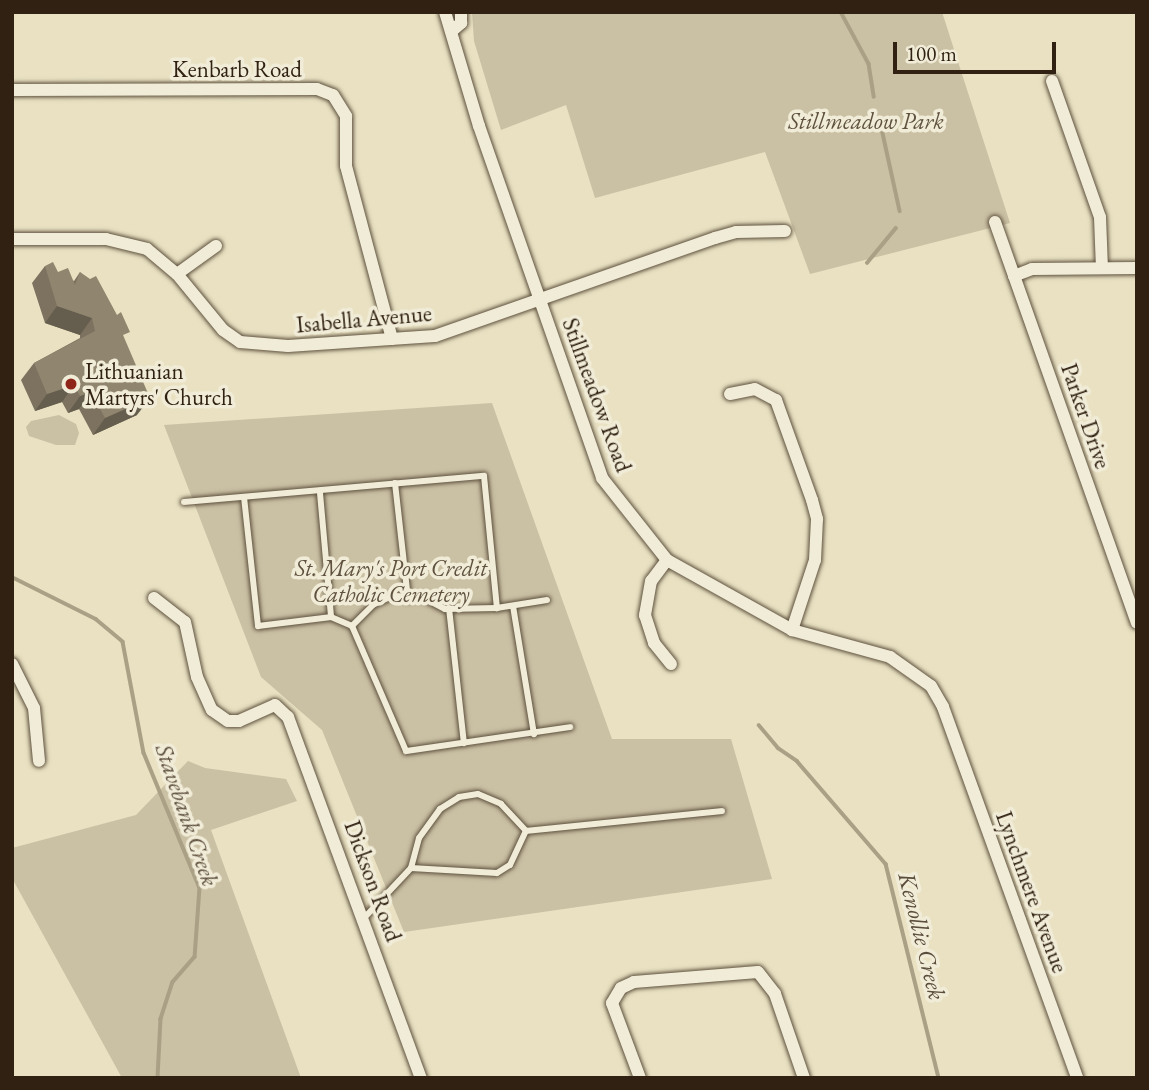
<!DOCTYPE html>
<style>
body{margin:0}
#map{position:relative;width:1149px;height:1090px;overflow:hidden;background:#e9e1c2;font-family:"EB Garamond",serif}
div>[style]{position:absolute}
.green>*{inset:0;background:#cac0a4}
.stream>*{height:3.5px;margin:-1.75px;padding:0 1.75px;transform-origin:1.75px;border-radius:1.75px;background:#aaa086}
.roads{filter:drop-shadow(0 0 2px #5e513e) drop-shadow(0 0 2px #5e513e)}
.service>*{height:6px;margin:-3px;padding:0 3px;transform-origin:3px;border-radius:3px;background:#f1ecd7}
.minor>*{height:12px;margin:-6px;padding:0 6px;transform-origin:6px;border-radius:6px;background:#f1ecd7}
.wall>*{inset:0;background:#7c725f}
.shaded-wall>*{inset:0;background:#655d4d}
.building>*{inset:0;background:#90856e}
.dots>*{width:19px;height:19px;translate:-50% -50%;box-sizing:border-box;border:4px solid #f1ecd7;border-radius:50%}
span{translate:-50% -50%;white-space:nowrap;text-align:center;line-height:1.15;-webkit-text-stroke:7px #f1ecd7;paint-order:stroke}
.street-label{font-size:23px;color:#302112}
.park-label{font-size:23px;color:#5e513e;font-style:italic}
.poi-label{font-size:23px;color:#302112}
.left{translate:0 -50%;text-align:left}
.water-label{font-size:24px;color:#5b4d3b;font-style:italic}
.frame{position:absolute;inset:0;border:14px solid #302112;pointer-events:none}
.scale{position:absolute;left:893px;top:42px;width:163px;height:32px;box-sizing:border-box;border:4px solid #302112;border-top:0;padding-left:9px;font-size:21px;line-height:24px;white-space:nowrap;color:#302112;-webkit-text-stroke:5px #f1ecd7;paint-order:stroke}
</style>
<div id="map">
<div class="green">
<i style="clip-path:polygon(472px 12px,942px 12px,1010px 223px,810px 274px,765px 152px,595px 198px,566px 105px,501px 130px,474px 41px)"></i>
<i style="clip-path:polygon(492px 403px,612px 739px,731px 739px,772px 879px,404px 932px,322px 730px,261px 677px,164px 425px)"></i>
<i style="clip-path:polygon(59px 415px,76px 424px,79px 433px,75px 445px,56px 445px,29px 436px,26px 427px,31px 421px)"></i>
<i style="clip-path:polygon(188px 761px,205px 768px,286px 779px,297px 801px,211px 830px,301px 1078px,122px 1078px,12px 878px,12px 848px,136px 815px)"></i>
</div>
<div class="stream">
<i style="left:841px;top:12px;width:59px;rotate:61.7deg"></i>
<i style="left:869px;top:64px;width:33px;rotate:81deg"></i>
<i style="left:882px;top:129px;width:84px;rotate:77.6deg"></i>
<i style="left:867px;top:263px;width:45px;rotate:-50.4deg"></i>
<i style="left:12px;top:577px;width:94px;rotate:26.6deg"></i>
<i style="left:96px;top:619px;width:35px;rotate:40deg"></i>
<i style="left:123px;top:642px;width:113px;rotate:79.3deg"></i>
<i style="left:144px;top:753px;width:146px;rotate:67.5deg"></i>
<i style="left:200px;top:888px;width:69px;rotate:94.1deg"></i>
<i style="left:195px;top:957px;width:33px;rotate:131deg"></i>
<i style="left:173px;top:982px;width:39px;rotate:108deg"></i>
<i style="left:161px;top:1019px;width:59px;rotate:92.9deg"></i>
<i style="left:759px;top:725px;width:30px;rotate:50deg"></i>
<i style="left:778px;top:748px;width:23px;rotate:34deg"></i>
<i style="left:797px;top:761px;width:136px;rotate:49.2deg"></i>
<i style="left:886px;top:864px;width:220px;rotate:76.1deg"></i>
</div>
<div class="roads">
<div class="service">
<i style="left:395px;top:483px;width:117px;rotate:83.6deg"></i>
<i style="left:320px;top:493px;width:124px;rotate:84.9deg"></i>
<i style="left:244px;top:497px;width:130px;rotate:83.8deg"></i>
<i style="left:258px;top:626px;width:74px;rotate:-7deg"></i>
<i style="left:331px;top:617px;width:23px;rotate:23deg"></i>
<i style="left:184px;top:502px;width:301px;rotate:-5deg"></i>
<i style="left:484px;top:476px;width:133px;rotate:84.4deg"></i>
<i style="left:547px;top:600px;width:51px;rotate:170.9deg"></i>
<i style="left:497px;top:608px;width:52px;rotate:178.9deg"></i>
<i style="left:445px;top:609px;width:24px;rotate:-152deg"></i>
<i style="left:424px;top:598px;width:32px;rotate:-176deg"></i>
<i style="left:392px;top:596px;width:21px;rotate:155deg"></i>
<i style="left:373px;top:605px;width:30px;rotate:135deg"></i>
<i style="left:352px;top:626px;width:136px;rotate:66.6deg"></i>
<i style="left:406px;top:751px;width:166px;rotate:-8.3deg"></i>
<i style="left:513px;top:606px;width:130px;rotate:80.7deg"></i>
<i style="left:449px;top:608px;width:136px;rotate:83.7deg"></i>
<i style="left:411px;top:868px;width:86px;rotate:3.3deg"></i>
<i style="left:497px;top:873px;width:15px;rotate:-32deg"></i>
<i style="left:510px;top:865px;width:38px;rotate:-65deg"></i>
<i style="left:365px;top:917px;width:67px;rotate:-46.8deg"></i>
<i style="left:411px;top:868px;width:31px;rotate:-75deg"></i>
<i style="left:419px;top:838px;width:36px;rotate:-54deg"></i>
<i style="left:440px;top:809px;width:22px;rotate:-32deg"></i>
<i style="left:459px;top:797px;width:19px;rotate:-9deg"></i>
<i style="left:478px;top:794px;width:25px;rotate:23deg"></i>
<i style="left:501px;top:804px;width:37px;rotate:47deg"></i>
<i style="left:526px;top:831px;width:197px;rotate:-5.8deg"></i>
</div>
<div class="minor">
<i style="left:445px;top:12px;width:119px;rotate:73.4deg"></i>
<i style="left:479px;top:126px;width:373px;rotate:70.7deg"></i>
<i style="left:602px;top:478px;width:105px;rotate:51.6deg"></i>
<i style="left:667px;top:560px;width:143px;rotate:29.2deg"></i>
<i style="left:792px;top:630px;width:102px;rotate:15.4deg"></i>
<i style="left:890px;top:657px;width:50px;rotate:35.3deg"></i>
<i style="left:931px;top:686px;width:24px;rotate:60deg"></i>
<i style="left:943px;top:707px;width:394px;rotate:70.1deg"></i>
<i style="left:453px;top:30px;width:11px;rotate:-41deg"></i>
<i style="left:461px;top:23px;width:11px;rotate:-90deg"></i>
<i style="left:1052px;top:81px;width:144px;rotate:70.6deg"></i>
<i style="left:1100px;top:217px;width:51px;rotate:87.8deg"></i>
<i style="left:12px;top:90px;width:305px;rotate:-0.2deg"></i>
<i style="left:317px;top:89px;width:17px;rotate:21deg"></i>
<i style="left:333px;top:95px;width:25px;rotate:58deg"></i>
<i style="left:346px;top:116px;width:50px;rotate:90deg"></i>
<i style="left:346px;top:166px;width:179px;rotate:75.1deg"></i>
<i style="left:995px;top:222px;width:425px;rotate:70.5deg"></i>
<i style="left:12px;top:239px;width:94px"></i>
<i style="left:106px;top:239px;width:42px;rotate:13.7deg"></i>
<i style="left:147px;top:249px;width:39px;rotate:40deg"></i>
<i style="left:177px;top:274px;width:72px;rotate:50.6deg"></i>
<i style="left:223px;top:330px;width:21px;rotate:35deg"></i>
<i style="left:240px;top:342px;width:48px;rotate:4.8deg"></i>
<i style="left:288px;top:346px;width:147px;rotate:-3.9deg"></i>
<i style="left:435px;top:336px;width:297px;rotate:-19.3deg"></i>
<i style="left:715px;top:238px;width:22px;rotate:-16deg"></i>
<i style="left:736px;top:232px;width:49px;rotate:-1.2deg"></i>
<i style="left:177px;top:274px;width:48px;rotate:-35.7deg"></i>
<i style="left:1014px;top:276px;width:19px;rotate:-21deg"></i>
<i style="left:1032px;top:269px;width:105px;rotate:-0.5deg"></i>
<i style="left:730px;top:394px;width:25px;rotate:-11deg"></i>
<i style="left:755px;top:389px;width:24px;rotate:28deg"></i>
<i style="left:776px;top:400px;width:106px;rotate:70.2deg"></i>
<i style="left:812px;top:500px;width:20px;rotate:75deg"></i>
<i style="left:817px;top:519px;width:41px;rotate:92.8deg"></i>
<i style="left:815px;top:560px;width:74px;rotate:108.2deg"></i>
<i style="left:667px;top:560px;width:26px;rotate:127deg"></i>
<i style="left:651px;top:581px;width:35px;rotate:100deg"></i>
<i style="left:645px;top:615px;width:29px;rotate:72deg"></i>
<i style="left:654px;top:643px;width:27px;rotate:51deg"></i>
<i style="left:154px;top:598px;width:39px;rotate:38deg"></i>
<i style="left:185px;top:622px;width:56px;rotate:77.7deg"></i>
<i style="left:197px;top:677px;width:36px;rotate:66deg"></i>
<i style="left:212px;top:710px;width:19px;rotate:35deg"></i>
<i style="left:228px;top:721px;width:11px"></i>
<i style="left:239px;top:721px;width:39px;rotate:-24deg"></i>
<i style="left:275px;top:705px;width:18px;rotate:43deg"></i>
<i style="left:288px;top:717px;width:385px;rotate:69.8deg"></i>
<i style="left:12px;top:664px;width:49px;rotate:63.4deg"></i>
<i style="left:34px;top:708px;width:53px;rotate:84.6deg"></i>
<i style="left:640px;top:1078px;width:80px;rotate:-110.5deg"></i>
<i style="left:612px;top:1003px;width:17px;rotate:-59deg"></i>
<i style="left:621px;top:988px;width:14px;rotate:-25deg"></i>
<i style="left:634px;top:982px;width:124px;rotate:-4.6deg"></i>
<i style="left:758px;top:972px;width:28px;rotate:52deg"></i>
<i style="left:775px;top:994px;width:89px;rotate:71deg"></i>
</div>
</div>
<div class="wall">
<i style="clip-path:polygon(45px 266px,74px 281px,80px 272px,124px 339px,137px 415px,93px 435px,79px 409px,68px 413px,62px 402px,35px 411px,21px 380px,34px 363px,80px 338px,80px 335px,45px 323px,32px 283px)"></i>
</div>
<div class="shaded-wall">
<i style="clip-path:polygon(57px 306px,92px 318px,80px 335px,45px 323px)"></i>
<i style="clip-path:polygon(74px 385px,62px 402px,35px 411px,47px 394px)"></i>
<i style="clip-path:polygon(91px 392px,79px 409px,68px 413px,80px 396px)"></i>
<i style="clip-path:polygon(150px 398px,137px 415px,93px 435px,105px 418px)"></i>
</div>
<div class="building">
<i style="clip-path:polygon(53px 262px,58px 272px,68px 268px,75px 285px,80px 272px,90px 279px,96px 276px,117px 315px,121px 312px,130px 332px,123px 335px,150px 398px,105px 418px,91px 392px,80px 396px,74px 385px,47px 394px,34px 363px,95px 331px,92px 318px,57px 306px,45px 266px)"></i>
</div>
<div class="dots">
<i style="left:71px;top:384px;background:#8f2418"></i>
</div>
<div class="street-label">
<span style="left:237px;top:69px">Kenbarb Road</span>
<span style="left:364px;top:319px;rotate:-5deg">Isabella Avenue</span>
<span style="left:597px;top:395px;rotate:70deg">Stillmeadow Road</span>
<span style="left:1086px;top:416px;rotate:71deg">Parker Drive</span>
<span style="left:373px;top:881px;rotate:70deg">Dickson Road</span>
<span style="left:1032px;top:892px;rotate:70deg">Lynchmere Avenue</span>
</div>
<div class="park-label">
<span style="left:866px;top:121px">Stillmeadow Park</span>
<span style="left:391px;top:581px">St. Mary's Port Credit<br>Catholic Cemetery</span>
</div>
<div class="poi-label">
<span class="left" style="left:85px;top:384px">Lithuanian<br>Martyrs' Church</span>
</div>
<div class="water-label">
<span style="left:187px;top:815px;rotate:71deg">Stavebank Creek</span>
<span style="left:922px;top:936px;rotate:76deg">Kenollie Creek</span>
</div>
<div class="frame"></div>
<div class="scale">100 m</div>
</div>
